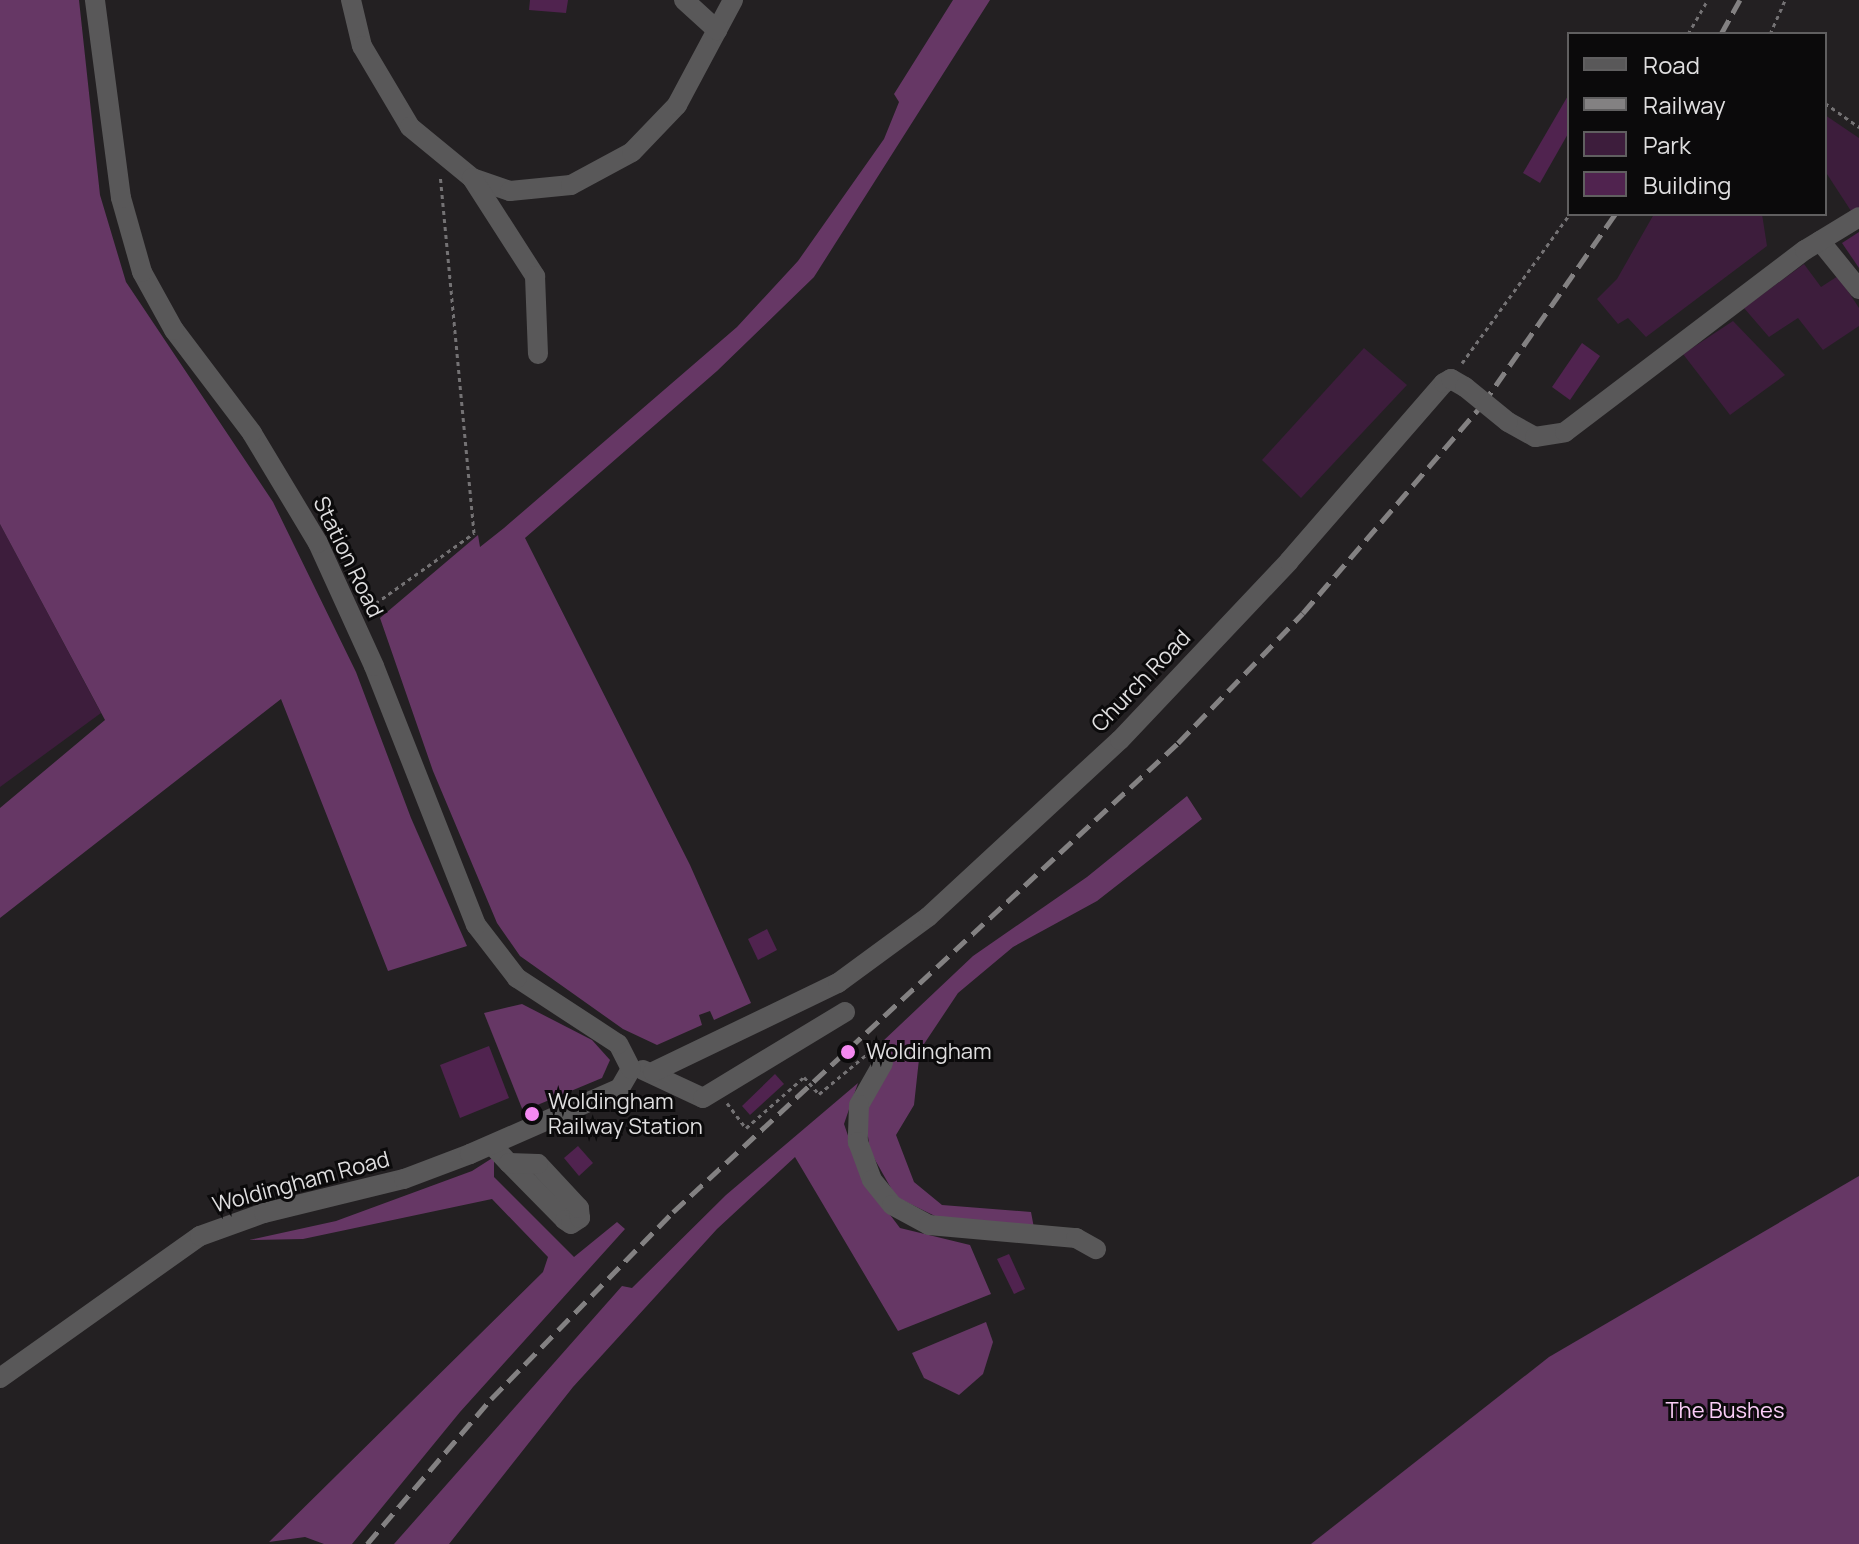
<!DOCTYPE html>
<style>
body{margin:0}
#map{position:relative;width:1859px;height:1544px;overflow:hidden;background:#232022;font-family:Manrope,sans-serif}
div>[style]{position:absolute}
.green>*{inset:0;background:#3d1d3c}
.forest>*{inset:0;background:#663765}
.building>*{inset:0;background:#50234f}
.path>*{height:3px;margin-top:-1.5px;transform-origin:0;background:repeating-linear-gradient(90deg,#747274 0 4px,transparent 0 8px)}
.minor>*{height:20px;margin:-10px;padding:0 10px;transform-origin:10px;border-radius:10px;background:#595859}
.rail>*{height:5px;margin-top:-2.5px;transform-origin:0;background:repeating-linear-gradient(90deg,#838182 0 16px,transparent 0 24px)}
.path-bridge>*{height:3px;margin-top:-1.5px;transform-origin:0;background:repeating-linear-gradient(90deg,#747274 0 4px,transparent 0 8px)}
.minor-bridge>*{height:20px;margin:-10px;padding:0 10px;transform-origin:10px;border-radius:10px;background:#595859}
.dots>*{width:22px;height:22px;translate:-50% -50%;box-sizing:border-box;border:4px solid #0b0a0b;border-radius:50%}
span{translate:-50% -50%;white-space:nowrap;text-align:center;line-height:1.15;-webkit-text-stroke:6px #0b0a0b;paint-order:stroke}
.street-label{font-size:22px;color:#dfdedf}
.poi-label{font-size:22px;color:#dfdedf}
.left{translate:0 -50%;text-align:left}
.park-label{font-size:22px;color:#facdf7}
.legend{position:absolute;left:1567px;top:32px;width:260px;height:184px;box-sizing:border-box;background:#0b0a0b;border:2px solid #605f60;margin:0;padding:10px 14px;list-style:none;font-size:24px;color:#dfdedf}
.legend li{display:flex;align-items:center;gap:16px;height:40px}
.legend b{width:40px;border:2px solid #605f60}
</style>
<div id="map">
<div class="green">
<i style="clip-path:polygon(1825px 115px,1859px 138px,1859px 210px,1853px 214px,1825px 171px)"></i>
<i style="clip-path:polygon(1654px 214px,1762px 214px,1767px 246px,1646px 337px,1628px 318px,1618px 324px,1597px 299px,1617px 279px)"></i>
<i style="clip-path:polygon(1804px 264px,1821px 287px,1838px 276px,1859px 308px,1859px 326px,1823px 350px,1798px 318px,1769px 337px,1744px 308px)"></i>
<i style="clip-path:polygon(1733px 321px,1785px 375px,1730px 415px,1683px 354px)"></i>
<i style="clip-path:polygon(1364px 348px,1407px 385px,1301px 498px,1262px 460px)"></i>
<i style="clip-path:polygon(0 524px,101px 713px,0 787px)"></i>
</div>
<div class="forest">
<i style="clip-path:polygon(0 0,79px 0,100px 195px,126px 282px,273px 502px,356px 672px,411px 818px,467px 946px,388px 971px,281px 699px,0 918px,0 808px,105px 720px,0 524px)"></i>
<i style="clip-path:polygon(953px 0,990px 0,814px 277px,717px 371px,525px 538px,690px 865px,751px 1003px,714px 1020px,710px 1011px,699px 1015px,702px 1025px,657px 1045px,623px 1029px,520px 956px,497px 923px,433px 771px,380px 618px,478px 535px,480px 547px,504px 528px,737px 327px,798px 261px,884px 139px,899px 102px,894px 94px)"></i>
<i style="clip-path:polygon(1187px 796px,1202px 819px,1097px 901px,1013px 947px,958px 993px,920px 1050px,914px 1105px,896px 1135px,914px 1182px,942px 1205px,1031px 1212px,1034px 1228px,937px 1217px,896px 1197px,870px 1151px,865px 1115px,888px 1054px,882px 1042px,973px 956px,1087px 877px)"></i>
<i style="clip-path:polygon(522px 1004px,592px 1040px,610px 1060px,602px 1078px,523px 1111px,484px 1013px)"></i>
<i style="clip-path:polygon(858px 1083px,844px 1124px,863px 1179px,900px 1228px,970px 1245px,991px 1294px,898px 1331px,795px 1157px,717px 1229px,573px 1387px,449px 1544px,394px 1544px,622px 1286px,632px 1288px,726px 1195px)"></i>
<i style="clip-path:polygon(494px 1157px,494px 1177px,574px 1257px,617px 1222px,625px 1229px,460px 1412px,352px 1544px,324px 1544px,305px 1537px,269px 1542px,543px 1272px,548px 1257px,492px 1199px,303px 1239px,249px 1240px,336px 1221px,472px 1171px)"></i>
<i style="clip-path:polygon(1859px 1176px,1859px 1544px,1311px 1544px,1549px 1357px)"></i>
<i style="clip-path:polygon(986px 1322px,993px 1342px,983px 1374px,959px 1395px,924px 1378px,912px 1353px)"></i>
</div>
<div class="building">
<i style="clip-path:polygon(530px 0,568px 0,566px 13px,529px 10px)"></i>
<i style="clip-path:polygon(1569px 94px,1569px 132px,1540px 183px,1523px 173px)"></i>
<i style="clip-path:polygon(1859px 232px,1859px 268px,1842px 243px)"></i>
<i style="clip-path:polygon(1582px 343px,1600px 356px,1570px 400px,1552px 387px)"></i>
<i style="clip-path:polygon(767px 929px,777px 950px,758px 960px,748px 939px)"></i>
<i style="clip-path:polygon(489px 1046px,509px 1098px,460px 1118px,440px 1065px)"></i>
<i style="clip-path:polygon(775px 1074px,784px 1084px,750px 1115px,742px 1106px)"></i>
<i style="clip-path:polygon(578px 1146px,593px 1163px,579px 1176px,564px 1158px)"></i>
<i style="clip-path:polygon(1009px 1254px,1025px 1289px,1014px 1294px,997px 1259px)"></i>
</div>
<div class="path">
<i style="left:1688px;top:34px;width:39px;rotate:-60deg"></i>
<i style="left:1770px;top:34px;width:37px;rotate:-66deg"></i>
<i style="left:1825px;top:103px;width:42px;rotate:35.2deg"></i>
<i style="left:1462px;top:363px;width:184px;rotate:-54.1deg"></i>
<i style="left:369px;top:608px;width:129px;rotate:-35.5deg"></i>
<i style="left:474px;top:533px;width:359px;rotate:-95.4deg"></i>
<i style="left:819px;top:1094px;width:62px;rotate:-39.8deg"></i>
<i style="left:727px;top:1103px;width:31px;rotate:53deg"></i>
<i style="left:746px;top:1128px;width:77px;rotate:-41.3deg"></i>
</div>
<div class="minor">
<i style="left:351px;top:0;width:47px;rotate:76.6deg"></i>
<i style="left:362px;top:46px;width:94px;rotate:59.3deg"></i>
<i style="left:410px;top:127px;width:80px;rotate:39.4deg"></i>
<i style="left:472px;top:178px;width:40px;rotate:18.9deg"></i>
<i style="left:510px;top:191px;width:61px;rotate:-5.6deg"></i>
<i style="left:571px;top:185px;width:69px;rotate:-28.4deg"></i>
<i style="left:632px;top:152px;width:65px;rotate:-46.2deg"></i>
<i style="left:677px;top:105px;width:119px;rotate:-61.9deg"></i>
<i style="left:684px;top:0;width:45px;rotate:42.3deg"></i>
<i style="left:472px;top:178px;width:117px;rotate:57.3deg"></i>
<i style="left:535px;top:276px;width:78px;rotate:87.8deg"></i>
<i style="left:1820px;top:241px;width:62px;rotate:50.9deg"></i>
<i style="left:1508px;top:422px;width:31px;rotate:29deg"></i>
<i style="left:1535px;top:437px;width:30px;rotate:-9deg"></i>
<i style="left:1565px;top:432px;width:301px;rotate:-37.2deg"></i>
<i style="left:1805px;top:250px;width:63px;rotate:-31.4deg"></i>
<i style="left:883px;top:1063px;width:48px;rotate:119.7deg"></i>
<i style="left:859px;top:1105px;width:37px;rotate:92deg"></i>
<i style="left:858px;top:1142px;width:40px;rotate:69.8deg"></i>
<i style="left:872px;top:1180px;width:32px;rotate:51deg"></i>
<i style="left:892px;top:1205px;width:42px;rotate:28.4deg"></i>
<i style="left:929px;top:1225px;width:148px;rotate:5.1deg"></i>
<i style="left:1076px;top:1238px;width:23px;rotate:29deg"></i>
<i style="left:643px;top:1070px;width:66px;rotate:25deg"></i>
<i style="left:703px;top:1098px;width:166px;rotate:-31.2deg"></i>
<i style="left:653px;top:1072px;width:205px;rotate:-25.7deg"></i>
<i style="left:838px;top:983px;width:112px;rotate:-36.3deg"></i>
<i style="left:928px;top:917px;width:261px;rotate:-42.7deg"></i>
<i style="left:1120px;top:740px;width:246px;rotate:-46.6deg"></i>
<i style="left:1289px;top:561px;width:236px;rotate:-49deg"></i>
<i style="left:1444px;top:383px;width:8px;rotate:-30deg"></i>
<i style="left:1451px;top:379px;width:16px;rotate:30deg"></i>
<i style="left:492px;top:1145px;width:25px;rotate:47deg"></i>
<i style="left:509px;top:1163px;width:80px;rotate:45.5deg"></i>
<i style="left:565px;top:1220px;width:7px;rotate:34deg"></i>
<i style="left:571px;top:1224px;width:11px;rotate:-34deg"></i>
<i style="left:580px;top:1218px;width:10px;rotate:-96deg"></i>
<i style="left:579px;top:1208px;width:60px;rotate:-133deg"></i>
<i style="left:538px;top:1164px;width:29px;rotate:-178deg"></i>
<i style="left:0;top:1378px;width:245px;rotate:-35.4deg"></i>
<i style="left:200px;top:1236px;width:68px;rotate:-19.8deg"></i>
<i style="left:264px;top:1213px;width:144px;rotate:-13.7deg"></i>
<i style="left:404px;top:1179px;width:71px;rotate:-20.7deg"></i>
<i style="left:470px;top:1154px;width:164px;rotate:-23.7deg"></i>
<i style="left:620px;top:1088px;width:22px;rotate:-60deg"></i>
<i style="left:631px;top:1069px;width:28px;rotate:-117deg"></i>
<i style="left:618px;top:1044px;width:121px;rotate:-146.8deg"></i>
<i style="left:517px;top:978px;width:67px;rotate:-127.7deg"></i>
<i style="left:476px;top:925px;width:278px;rotate:-111.5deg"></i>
<i style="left:374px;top:666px;width:135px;rotate:-114.5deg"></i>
<i style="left:318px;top:543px;width:128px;rotate:-121deg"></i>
<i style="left:252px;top:433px;width:129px;rotate:-127.1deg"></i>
<i style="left:174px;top:330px;width:66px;rotate:-118.9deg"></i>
<i style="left:142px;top:272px;width:77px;rotate:-105.8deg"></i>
<i style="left:121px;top:198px;width:200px;rotate:-97.5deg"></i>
</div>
<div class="rail">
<i style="left:1721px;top:34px;width:39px;rotate:-61deg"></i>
<i style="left:367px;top:1544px;width:191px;rotate:-49.5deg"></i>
<i style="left:491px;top:1399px;width:261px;rotate:-45.8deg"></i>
<i style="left:673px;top:1212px;width:689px;rotate:-42.88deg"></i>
<i style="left:1178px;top:743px;width:180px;rotate:-46.1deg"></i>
<i style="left:1303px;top:613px;width:274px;rotate:-49.3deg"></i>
<i style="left:1482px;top:405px;width:233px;rotate:-55.1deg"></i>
</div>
<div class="path-bridge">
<i style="left:804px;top:1077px;width:23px;rotate:49deg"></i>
</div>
<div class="minor-bridge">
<i style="left:1465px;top:387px;width:55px;rotate:39.1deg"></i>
</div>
<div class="dots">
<i style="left:848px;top:1052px;background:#f489f1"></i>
<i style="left:532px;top:1114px;background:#f489f1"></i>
</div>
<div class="street-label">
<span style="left:348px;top:557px;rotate:64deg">Station Road</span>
<span style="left:1141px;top:681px;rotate:-46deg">Church Road</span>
<span style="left:301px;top:1182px;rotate:-15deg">Woldingham Road</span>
</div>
<div class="poi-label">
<span class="left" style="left:866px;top:1052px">Woldingham</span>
<span class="left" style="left:548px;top:1114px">Woldingham<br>Railway Station</span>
</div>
<div class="park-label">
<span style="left:1725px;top:1411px">The Bushes</span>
</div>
<ul class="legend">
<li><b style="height:10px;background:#595859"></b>Road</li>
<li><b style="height:10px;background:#838182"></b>Railway</li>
<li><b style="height:22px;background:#3d1d3c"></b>Park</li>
<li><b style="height:22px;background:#50234f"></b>Building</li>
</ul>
</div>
